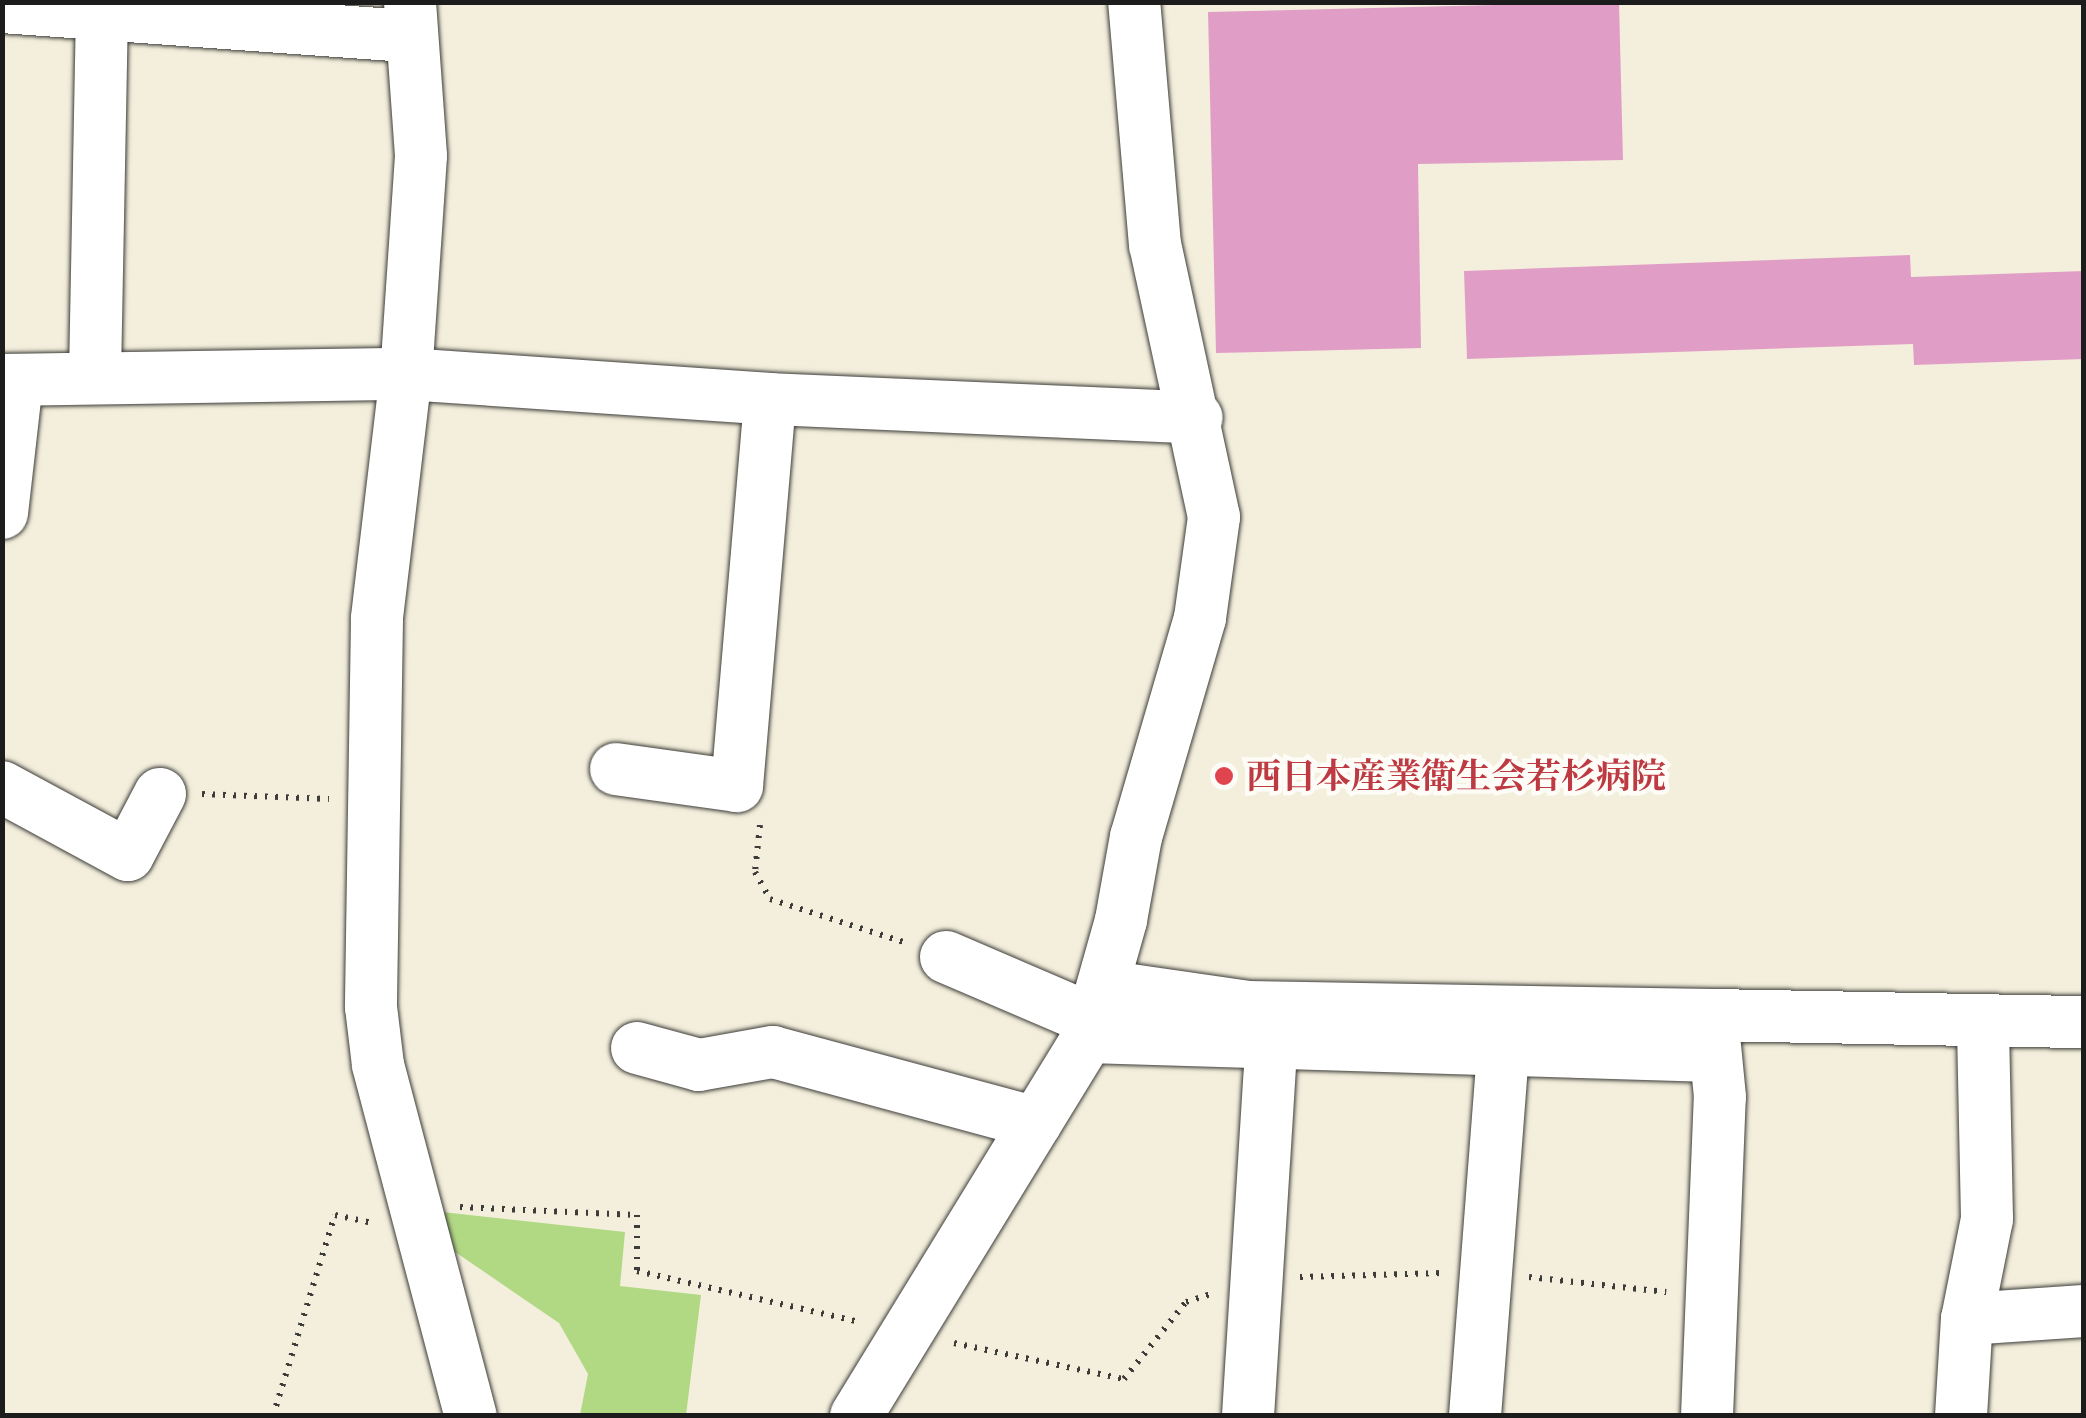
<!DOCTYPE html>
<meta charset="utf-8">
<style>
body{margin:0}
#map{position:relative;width:2086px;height:1418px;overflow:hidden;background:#f4efdc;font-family:"Libre Caslon Text","Noto Serif JP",serif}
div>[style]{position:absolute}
.green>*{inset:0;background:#b1d984}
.building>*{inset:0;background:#e09ec7}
.path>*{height:6px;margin-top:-3px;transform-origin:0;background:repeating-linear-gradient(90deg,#3c3c39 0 2.5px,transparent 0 10.5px)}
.roads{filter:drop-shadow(0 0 2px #3c3c39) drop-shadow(0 0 2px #3c3c39)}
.minor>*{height:52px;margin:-26px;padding:0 26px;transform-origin:26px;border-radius:26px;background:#fff}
.dots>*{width:28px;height:28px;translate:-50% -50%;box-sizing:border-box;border:5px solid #fdfcf7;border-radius:50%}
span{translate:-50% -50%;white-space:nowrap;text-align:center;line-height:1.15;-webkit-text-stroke:9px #fdfcf7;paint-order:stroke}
.health-label{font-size:35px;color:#be3a42;font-weight:700}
.left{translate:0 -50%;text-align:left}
.frame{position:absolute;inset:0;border:5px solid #1c1c1c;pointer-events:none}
</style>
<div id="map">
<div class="green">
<i style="clip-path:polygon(442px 1212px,625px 1232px,620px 1286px,701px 1295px,686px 1415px,580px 1415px,588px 1374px,559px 1323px,442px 1243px)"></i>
</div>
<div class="building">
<i style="clip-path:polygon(1619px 2px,1623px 160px,1418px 164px,1421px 348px,1216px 353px,1208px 12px)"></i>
<i style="clip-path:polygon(1910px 255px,1911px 277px,2084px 271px,2084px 359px,1914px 365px,1913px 344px,1467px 359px,1464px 271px)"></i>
</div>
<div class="path">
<i style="left:202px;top:794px;width:127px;rotate:2.3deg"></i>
<i style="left:760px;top:825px;width:47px;rotate:96.1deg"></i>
<i style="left:755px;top:872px;width:31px;rotate:61deg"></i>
<i style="left:770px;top:899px;width:144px;rotate:17.8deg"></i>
<i style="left:460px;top:1207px;width:177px;rotate:2.6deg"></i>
<i style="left:637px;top:1215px;width:56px;rotate:90deg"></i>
<i style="left:637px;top:1271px;width:228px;rotate:12.9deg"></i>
<i style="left:1300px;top:1277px;width:142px;rotate:-1.6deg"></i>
<i style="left:1529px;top:1277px;width:138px;rotate:6.2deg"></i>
<i style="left:954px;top:1343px;width:174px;rotate:12deg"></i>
<i style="left:1124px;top:1379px;width:99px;rotate:-51.2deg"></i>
<i style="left:1186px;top:1302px;width:25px;rotate:-18deg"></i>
<i style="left:273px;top:1416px;width:210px;rotate:-72.9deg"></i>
<i style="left:335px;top:1215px;width:39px;rotate:12deg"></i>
</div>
<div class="roads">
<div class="minor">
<i style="left:410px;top:2px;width:154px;rotate:85.9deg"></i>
<i style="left:421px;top:156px;width:219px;rotate:93.9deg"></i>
<i style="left:406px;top:374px;width:247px;rotate:96.8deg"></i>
<i style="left:377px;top:619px;width:388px;rotate:90.9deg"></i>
<i style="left:371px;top:1007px;width:58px;rotate:83.1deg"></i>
<i style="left:378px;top:1065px;width:363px;rotate:75.2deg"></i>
<i style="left:2px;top:7px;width:410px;rotate:4.1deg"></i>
<i style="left:95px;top:375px;width:361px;rotate:-88.9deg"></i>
<i style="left:2px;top:380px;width:404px;rotate:-0.9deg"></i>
<i style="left:406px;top:374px;width:365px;rotate:3.9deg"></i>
<i style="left:770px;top:399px;width:427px;rotate:2.5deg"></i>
<i style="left:2px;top:513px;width:133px;rotate:-83.5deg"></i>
<i style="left:616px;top:769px;width:122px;rotate:8deg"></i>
<i style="left:737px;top:786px;width:388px;rotate:-85.1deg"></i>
<i style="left:2px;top:787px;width:143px;rotate:28.4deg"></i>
<i style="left:128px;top:855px;width:69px;rotate:-62.3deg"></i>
<i style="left:946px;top:957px;width:160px;rotate:23.2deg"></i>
<i style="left:1103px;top:986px;width:147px;rotate:8.2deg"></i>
<i style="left:1248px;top:1007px;width:464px;rotate:1deg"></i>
<i style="left:1088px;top:1037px;width:624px;rotate:1.74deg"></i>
<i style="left:637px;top:1048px;width:64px;rotate:15.3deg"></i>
<i style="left:699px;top:1065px;width:75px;rotate:-10deg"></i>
<i style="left:773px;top:1052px;width:272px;rotate:15.1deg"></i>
<i style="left:1967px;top:1319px;width:117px;rotate:-3.9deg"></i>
<i style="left:856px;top:1416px;width:444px;rotate:-58.5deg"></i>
<i style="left:1088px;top:1037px;width:122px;rotate:-74.2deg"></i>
<i style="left:1121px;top:920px;width:84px;rotate:-79.8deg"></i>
<i style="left:1136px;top:837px;width:228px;rotate:-73.7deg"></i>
<i style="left:1200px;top:618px;width:102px;rotate:-82.1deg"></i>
<i style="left:1214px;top:517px;width:278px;rotate:-102.2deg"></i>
<i style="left:1155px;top:245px;width:244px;rotate:-94.9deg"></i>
<i style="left:1248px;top:1416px;width:370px;rotate:-86.4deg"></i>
<i style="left:1475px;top:1416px;width:367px;rotate:-85.6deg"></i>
<i style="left:1707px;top:1416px;width:319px;rotate:-87.7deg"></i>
<i style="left:1720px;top:1097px;width:82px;rotate:-95.6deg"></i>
<i style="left:1712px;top:1015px;width:372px;rotate:1.1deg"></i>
<i style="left:1961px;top:1416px;width:97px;rotate:-86.5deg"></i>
<i style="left:1967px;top:1319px;width:102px;rotate:-78.7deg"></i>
<i style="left:1987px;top:1219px;width:199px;rotate:-91.2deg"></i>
</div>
</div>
<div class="dots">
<i style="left:1224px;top:776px;background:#e0444e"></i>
</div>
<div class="health-label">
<span class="left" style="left:1246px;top:776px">西日本産業衛生会若杉病院</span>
</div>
<div class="frame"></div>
</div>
